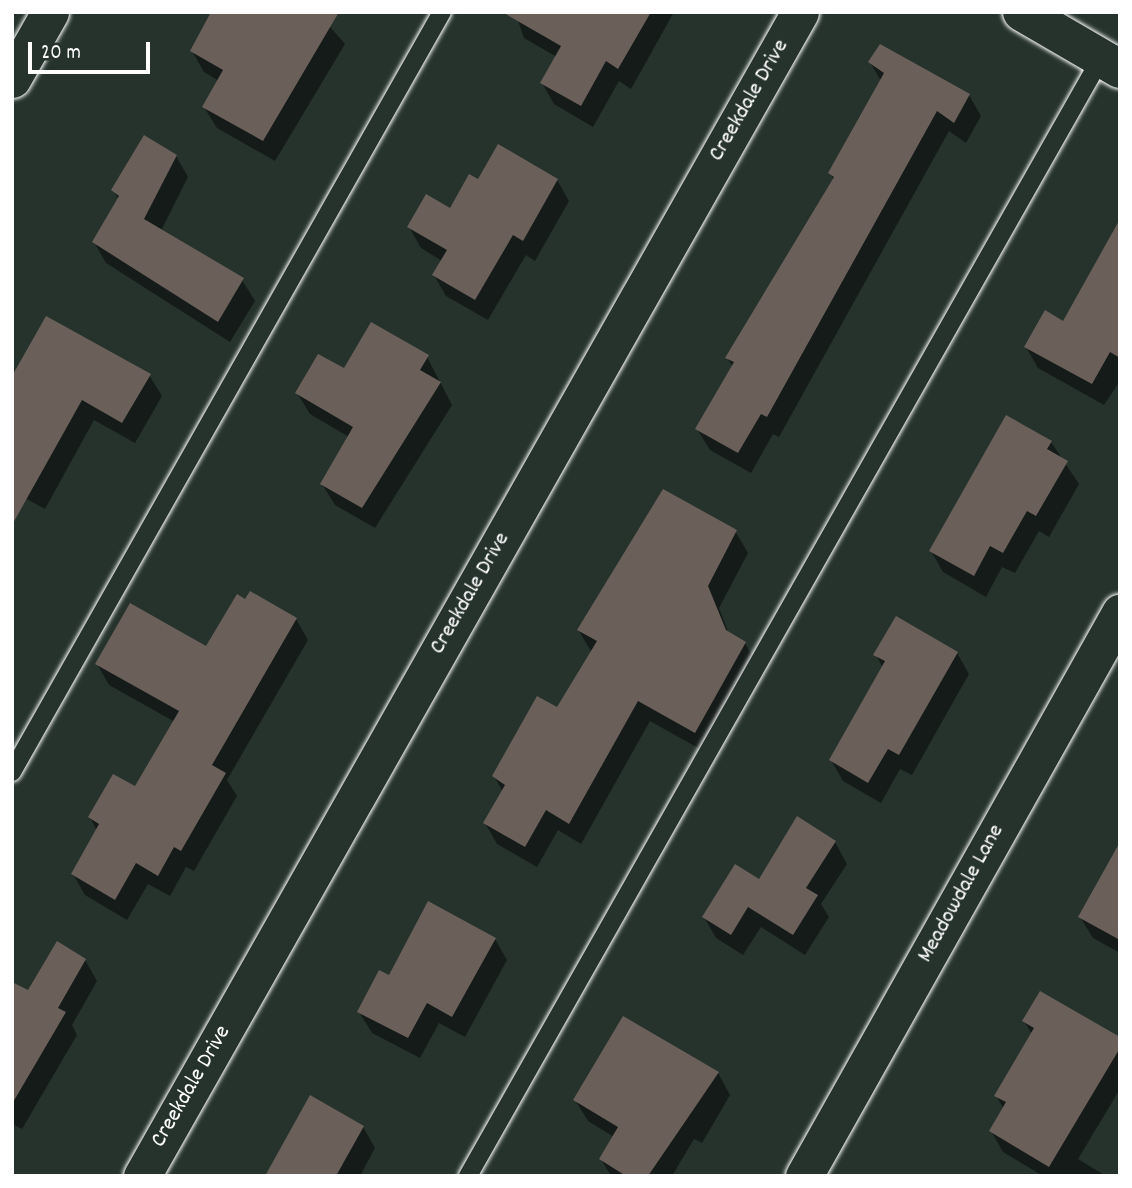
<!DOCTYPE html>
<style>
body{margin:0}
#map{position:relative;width:1132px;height:1188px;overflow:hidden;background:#26332d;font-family:Dekko,sans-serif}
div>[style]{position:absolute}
.shadow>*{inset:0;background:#0007}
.building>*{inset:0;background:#6b5f5a}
.roads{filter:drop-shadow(0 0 2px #fff) drop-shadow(0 0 2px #fff)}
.service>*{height:18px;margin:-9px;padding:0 9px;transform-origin:9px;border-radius:9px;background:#26332d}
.minor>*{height:37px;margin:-18.5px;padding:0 18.5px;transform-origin:18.5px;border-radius:18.5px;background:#26332d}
.secondary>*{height:38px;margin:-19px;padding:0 19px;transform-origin:19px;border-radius:19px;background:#26332d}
span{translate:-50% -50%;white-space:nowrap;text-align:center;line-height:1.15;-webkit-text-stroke:5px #26332d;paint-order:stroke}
.street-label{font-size:23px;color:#fff}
.frame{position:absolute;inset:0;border:14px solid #fff;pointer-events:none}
.scale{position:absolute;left:28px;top:42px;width:122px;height:32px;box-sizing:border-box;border:4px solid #fff;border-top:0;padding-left:9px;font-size:21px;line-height:24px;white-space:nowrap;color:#fff;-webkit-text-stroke:5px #26332d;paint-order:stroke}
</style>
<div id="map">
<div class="shadow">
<i style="clip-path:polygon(317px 12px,345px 44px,275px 161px,217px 128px,204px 107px,219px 81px,204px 72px,192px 51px)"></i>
<i style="clip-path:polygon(515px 12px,674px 12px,631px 89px,619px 81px,593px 127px,554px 104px,542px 83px,557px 57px,524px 38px)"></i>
<i style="clip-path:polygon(870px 62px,969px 95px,981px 116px,966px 143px,949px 131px,779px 437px,773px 434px,751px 473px,710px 450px,697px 429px,733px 367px,727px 358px,834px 180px,830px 173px,881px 81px)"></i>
<i style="clip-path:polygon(176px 156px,188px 177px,161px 231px,242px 280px,255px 301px,230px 342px,106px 263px,94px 242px,119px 200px,113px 190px)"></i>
<i style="clip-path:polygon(557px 180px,569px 201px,535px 261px,526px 255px,488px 320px,446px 296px,434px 275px,442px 261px,421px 248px,409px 227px,451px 211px,479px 181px)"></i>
<i style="clip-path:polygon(1120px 223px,1120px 381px,1104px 405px,1038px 368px,1026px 347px,1064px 323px)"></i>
<i style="clip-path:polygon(427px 357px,452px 405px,375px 528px,335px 505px,322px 484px,349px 437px,310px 414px,297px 393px)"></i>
<i style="clip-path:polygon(149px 375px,162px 396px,135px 443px,94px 420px,45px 509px,12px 491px,12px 380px)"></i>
<i style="clip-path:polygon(1051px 442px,1079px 484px,1049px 537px,1039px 531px,1015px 573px,1002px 567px,986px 597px,943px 572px,931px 551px)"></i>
<i style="clip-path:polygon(735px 531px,748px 553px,719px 608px,729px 634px,745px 643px,757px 664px,707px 753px,650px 721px,581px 844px,558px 830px,537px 867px,497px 844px,485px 823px,503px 792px,494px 776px,558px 710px,592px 653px,579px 631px)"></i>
<i style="clip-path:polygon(296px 619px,308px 640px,227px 780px,237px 796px,194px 871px,186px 867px,170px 896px,148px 884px,127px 920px,85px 895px,73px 874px,97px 831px,90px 817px,136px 788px,175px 722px,109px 685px,97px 664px,207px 649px)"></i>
<i style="clip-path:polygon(957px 653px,969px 674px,912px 775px,900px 769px,881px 803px,843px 781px,831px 760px,883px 668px,876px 655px)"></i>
<i style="clip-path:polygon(835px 842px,847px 864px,821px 904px,829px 917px,805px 955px,761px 927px,743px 955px,716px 938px,704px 917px)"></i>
<i style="clip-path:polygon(1120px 846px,1120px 953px,1093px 938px,1080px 917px)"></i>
<i style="clip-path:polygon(495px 939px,507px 960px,465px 1037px,439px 1023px,420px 1058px,372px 1033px,359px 1012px,389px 977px)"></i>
<i style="clip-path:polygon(85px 960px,97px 981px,72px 1025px,77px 1035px,22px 1129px,12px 1124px,12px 1004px)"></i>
<i style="clip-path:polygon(1024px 1021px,1120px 1039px,1120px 1089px,1078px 1159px,1106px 1176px,1043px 1176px,1003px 1152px,991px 1131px,1004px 1109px,996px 1096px,1032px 1034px)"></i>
<i style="clip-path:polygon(718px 1073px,730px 1095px,702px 1143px,694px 1139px,672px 1176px,611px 1176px,601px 1159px,614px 1137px,588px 1121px,575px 1100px)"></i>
<i style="clip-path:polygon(363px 1127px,375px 1148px,360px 1176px,267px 1176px)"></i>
</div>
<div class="building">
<i style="clip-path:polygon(211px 12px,339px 12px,263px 141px,202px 107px,223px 70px,190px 51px)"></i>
<i style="clip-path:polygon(502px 12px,651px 12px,618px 69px,606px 61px,581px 106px,540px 83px,561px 46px)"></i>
<i style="clip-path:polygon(880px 44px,970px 94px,954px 123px,937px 111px,767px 417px,761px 414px,738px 453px,695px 429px,734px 362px,725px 358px,834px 177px,828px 173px,884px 73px,868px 62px)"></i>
<i style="clip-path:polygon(144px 135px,177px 155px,144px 219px,244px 278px,218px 322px,92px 242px,119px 196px,111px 190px)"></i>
<i style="clip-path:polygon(498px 144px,558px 179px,523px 241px,513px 235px,475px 300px,432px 275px,447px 250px,407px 227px,426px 194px,450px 208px,469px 174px,478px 179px)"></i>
<i style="clip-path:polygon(1120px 219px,1120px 358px,1110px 352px,1092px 384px,1024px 347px,1045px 310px,1063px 321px)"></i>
<i style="clip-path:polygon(46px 316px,151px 374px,122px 423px,82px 400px,12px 525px,12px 376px)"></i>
<i style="clip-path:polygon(371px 322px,429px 355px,420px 370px,441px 382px,362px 508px,320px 484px,353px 427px,295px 393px,318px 354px,344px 368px)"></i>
<i style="clip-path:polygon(1006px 415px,1052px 441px,1047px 449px,1068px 461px,1036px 516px,1027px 511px,1003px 553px,990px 546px,974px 576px,929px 551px)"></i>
<i style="clip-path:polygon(663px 489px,737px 530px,708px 586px,726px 630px,746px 642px,695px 733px,638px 701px,569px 824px,546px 810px,525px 847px,483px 823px,505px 785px,492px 776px,537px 696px,557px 707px,597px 641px,577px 630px)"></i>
<i style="clip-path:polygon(250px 591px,297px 618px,212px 765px,226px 773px,181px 851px,174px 847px,158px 876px,136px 863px,115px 900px,71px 874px,99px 824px,88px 817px,113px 774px,135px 786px,179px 711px,95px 664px,130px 603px,206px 646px,237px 594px,245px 599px)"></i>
<i style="clip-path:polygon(896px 616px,958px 652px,899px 755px,888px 749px,868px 783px,829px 760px,885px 661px,873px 655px)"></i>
<i style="clip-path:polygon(797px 816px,836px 841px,806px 888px,818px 895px,793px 935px,748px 907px,731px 935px,702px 917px,735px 864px,759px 879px)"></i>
<i style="clip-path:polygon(1120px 842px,1120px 940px,1078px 917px)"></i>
<i style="clip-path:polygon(428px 901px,496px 938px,452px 1017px,427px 1003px,408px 1038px,357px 1012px,379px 970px,389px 975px)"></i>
<i style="clip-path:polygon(57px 941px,86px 959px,58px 1008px,66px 1012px,12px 1104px,12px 982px,28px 990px)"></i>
<i style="clip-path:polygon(1040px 991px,1120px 1037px,1120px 1048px,1049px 1167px,989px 1131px,1006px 1102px,994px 1096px,1034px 1028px,1022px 1021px)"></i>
<i style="clip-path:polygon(623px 1016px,719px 1072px,648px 1176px,626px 1176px,599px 1159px,618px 1127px,573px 1100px)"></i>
<i style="clip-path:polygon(310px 1095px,364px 1126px,336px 1176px,265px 1176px)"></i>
</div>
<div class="roads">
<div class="service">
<i style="left:12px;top:772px;width:873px;rotate:-60.5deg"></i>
<i style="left:468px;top:1176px;width:1285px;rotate:-60.48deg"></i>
</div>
<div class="minor">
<i style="left:12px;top:79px;width:77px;rotate:-60.4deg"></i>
<i style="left:142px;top:1176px;width:1337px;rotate:-60.52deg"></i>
<i style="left:804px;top:1176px;width:646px;rotate:-60.7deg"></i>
</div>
<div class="secondary">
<i style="left:1022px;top:12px;width:113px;rotate:30.2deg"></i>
</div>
</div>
<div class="street-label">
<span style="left:750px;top:101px;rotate:-60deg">Creekdale Drive</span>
<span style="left:471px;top:594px;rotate:-60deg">Creekdale Drive</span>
<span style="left:962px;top:894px;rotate:-61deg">Meadowdale Lane</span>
<span style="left:192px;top:1087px;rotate:-60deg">Creekdale Drive</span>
</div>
<div class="frame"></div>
<div class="scale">20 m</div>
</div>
